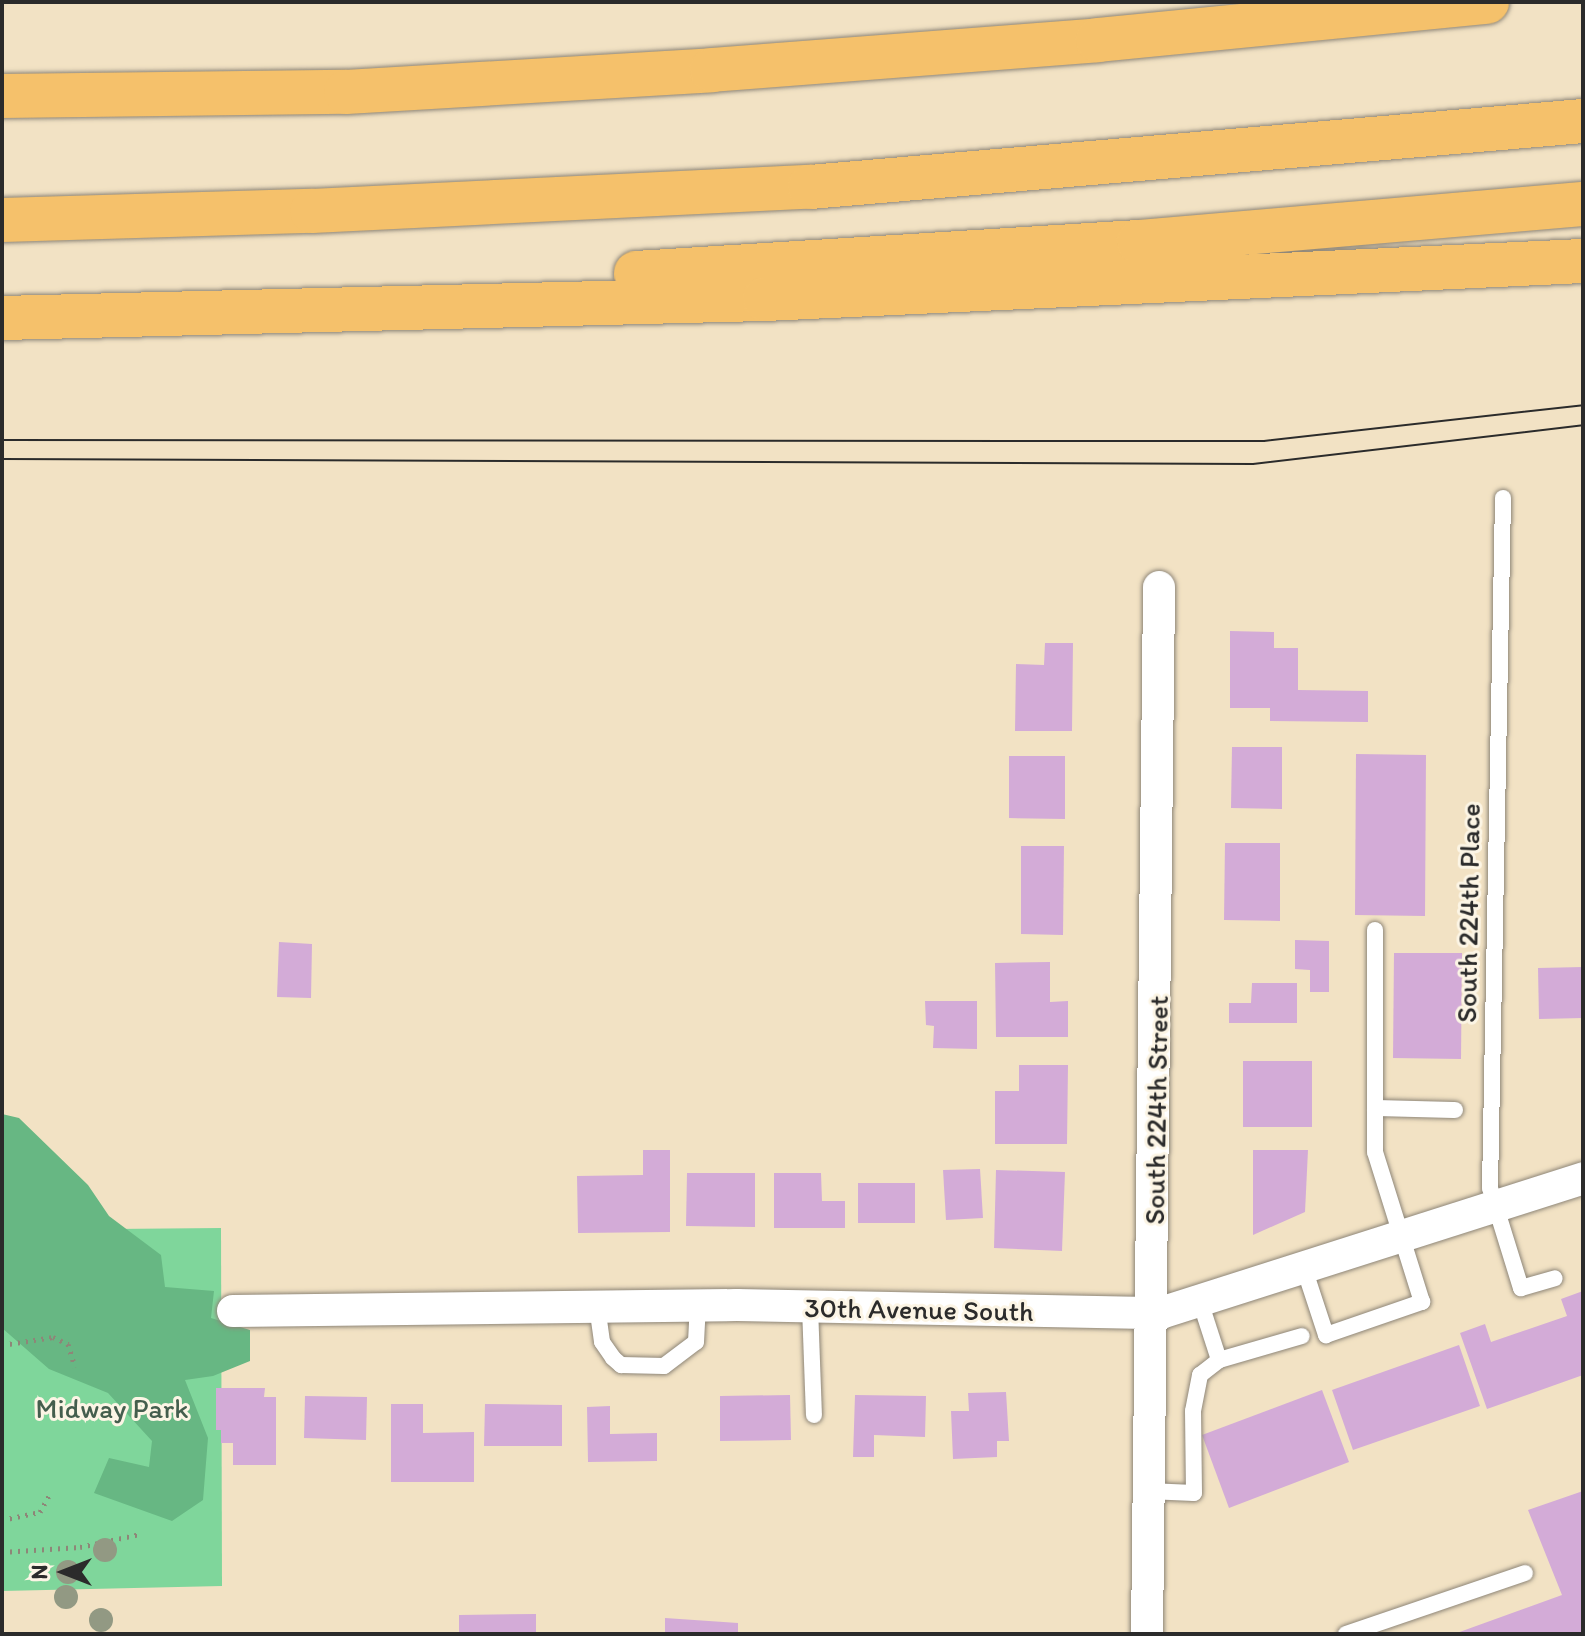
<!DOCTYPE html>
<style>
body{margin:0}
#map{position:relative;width:1585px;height:1636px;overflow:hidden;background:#f2e2c4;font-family:Itim,sans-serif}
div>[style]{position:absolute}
.green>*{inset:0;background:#7fd69b}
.forest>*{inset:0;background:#67b783}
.building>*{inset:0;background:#d3abd7}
.path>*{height:5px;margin-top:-2.5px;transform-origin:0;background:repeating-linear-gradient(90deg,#8e8678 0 2px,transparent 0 8px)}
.roads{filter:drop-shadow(0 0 2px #8e8678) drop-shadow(0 0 2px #8e8678)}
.service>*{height:16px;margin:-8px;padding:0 8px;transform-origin:8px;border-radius:8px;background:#fff}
.minor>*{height:32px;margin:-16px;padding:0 16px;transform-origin:16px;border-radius:16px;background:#fff}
.motorway>*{height:44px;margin:-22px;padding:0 22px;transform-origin:22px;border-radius:22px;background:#f5c16b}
.tram>*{height:2px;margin:-1px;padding:0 1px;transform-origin:1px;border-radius:1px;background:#2b2b2b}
.trees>*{width:24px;height:24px;margin:-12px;border-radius:50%;background:#929983}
span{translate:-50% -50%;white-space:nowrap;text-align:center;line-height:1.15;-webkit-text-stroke:6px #fcf5e5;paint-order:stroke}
.street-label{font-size:28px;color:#2b2b2b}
.park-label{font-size:28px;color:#445e4d}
.frame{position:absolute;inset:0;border:4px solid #2b2b2b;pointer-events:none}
.north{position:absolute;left:24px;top:1532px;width:80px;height:80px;-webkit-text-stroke:6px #fcf5e5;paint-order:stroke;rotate:270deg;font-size:22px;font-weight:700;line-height:32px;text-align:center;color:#2b2b2b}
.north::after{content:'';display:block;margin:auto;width:28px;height:36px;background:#2b2b2b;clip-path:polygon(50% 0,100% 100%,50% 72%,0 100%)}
</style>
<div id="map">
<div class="green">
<i style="clip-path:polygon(221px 1228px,222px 1586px,2px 1591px,2px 1230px)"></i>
</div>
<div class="forest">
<i style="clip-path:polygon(2px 1114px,19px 1118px,88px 1185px,109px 1216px,161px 1255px,165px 1287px,214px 1291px,211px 1318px,250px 1330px,250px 1361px,213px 1376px,185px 1380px,208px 1438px,203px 1500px,172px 1521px,94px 1493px,109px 1458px,149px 1467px,152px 1441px,108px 1393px,49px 1369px,2px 1328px)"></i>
</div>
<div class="building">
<i style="clip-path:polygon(1230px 631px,1274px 632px,1274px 648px,1298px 648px,1298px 690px,1368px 691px,1368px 722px,1270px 721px,1270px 708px,1230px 708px)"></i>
<i style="clip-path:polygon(1045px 643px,1073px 643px,1072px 731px,1015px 731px,1016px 664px,1044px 665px)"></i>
<i style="clip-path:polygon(1232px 747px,1282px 747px,1282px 809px,1231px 808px)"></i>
<i style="clip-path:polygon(1356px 754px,1426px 755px,1425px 916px,1355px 915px)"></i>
<i style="clip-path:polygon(1009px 756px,1065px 756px,1065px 819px,1009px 818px)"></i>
<i style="clip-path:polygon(1225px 843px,1280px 843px,1280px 921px,1224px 920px)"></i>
<i style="clip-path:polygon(1021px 846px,1064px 846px,1063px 935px,1021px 934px)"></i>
<i style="clip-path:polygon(1295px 940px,1329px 941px,1329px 992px,1310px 992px,1310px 970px,1295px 969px)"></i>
<i style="clip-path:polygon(279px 942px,312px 944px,311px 998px,277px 997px)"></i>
<i style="clip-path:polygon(1394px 953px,1462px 953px,1461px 1059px,1393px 1058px)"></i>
<i style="clip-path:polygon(1050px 962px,1050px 1002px,1068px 1001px,1068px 1037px,996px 1037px,995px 963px)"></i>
<i style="clip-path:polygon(1583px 967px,1583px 1018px,1539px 1019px,1538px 968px)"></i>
<i style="clip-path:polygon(1252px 983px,1297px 983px,1297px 1023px,1229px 1023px,1229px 1003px,1251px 1003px)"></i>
<i style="clip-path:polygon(925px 1001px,977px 1001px,977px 1049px,933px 1048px,934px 1026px,926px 1025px)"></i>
<i style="clip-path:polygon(1243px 1061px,1312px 1061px,1312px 1127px,1243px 1127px)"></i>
<i style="clip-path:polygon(1019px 1065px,1068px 1065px,1067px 1144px,995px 1144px,995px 1091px,1019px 1091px)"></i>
<i style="clip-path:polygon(643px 1150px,670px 1150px,670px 1232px,578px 1233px,577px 1176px,643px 1175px)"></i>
<i style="clip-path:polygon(1253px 1150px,1308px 1150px,1305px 1212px,1253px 1235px)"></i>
<i style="clip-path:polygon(980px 1169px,983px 1218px,946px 1220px,943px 1170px)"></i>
<i style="clip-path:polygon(996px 1170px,1065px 1172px,1062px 1251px,994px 1248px)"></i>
<i style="clip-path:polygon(687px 1173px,755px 1173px,755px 1227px,686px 1226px)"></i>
<i style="clip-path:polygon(774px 1173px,821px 1173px,822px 1201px,845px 1201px,845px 1228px,774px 1228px)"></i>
<i style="clip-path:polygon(858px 1183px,915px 1183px,915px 1223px,858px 1223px)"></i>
<i style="clip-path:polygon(1583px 1291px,1583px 1375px,1487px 1409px,1460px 1333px,1485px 1324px,1491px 1342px,1567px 1316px,1561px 1299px)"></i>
<i style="clip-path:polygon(1459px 1345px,1480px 1406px,1353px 1450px,1332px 1390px)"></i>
<i style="clip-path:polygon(216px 1388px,265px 1388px,264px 1397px,276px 1397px,276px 1465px,233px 1465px,233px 1443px,221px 1443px,221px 1430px,216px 1430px)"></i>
<i style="clip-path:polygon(1322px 1390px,1349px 1462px,1229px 1508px,1202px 1435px)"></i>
<i style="clip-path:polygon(1006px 1392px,1009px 1441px,997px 1441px,997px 1457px,953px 1459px,951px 1411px,969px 1411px,968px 1393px)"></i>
<i style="clip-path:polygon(790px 1395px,791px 1440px,720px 1441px,720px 1396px)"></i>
<i style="clip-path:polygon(855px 1395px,926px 1396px,925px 1437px,874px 1435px,874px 1457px,853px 1457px)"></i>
<i style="clip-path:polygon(305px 1396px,367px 1397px,366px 1440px,304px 1438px)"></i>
<i style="clip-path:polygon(391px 1404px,423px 1404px,423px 1433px,474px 1432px,474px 1482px,391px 1482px)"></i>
<i style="clip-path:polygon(485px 1404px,562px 1405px,562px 1446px,484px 1446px)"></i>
<i style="clip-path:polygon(610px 1406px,610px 1434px,657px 1433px,657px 1461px,588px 1462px,587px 1407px)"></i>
<i style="clip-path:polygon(1583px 1491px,1583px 1634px,1454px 1634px,1562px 1595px,1528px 1510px)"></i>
<i style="clip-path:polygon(536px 1614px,536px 1634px,459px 1634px,459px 1615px)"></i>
<i style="clip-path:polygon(665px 1618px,738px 1623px,738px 1634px,665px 1634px)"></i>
</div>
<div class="path">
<i style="left:2px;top:1345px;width:52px;rotate:-8.9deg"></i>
<i style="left:53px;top:1337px;width:17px;rotate:25deg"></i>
<i style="left:68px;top:1344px;width:24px;rotate:73deg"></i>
<i style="left:2px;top:1520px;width:39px;rotate:-12deg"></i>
<i style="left:40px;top:1512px;width:21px;rotate:-61deg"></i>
<i style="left:2px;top:1552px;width:78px;rotate:-3.7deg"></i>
<i style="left:80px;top:1547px;width:61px;rotate:-12.2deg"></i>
</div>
<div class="roads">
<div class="service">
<i style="left:1503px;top:498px;width:690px;rotate:91.08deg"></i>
<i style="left:1490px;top:1188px;width:105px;rotate:72.8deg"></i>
<i style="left:1521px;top:1288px;width:35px;rotate:-16deg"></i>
<i style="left:1375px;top:1108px;width:80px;rotate:1.4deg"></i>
<i style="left:1304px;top:1268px;width:71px;rotate:71.8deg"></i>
<i style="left:1326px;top:1335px;width:102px;rotate:-19deg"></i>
<i style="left:1422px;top:1302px;width:157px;rotate:-107.4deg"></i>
<i style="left:1375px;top:1152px;width:222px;rotate:-90deg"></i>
<i style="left:1200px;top:1301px;width:62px;rotate:72.1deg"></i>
<i style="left:597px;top:1306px;width:36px;rotate:82deg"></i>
<i style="left:602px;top:1342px;width:19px;rotate:55deg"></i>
<i style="left:613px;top:1358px;width:11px;rotate:41deg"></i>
<i style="left:621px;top:1365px;width:43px;rotate:1.3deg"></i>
<i style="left:664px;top:1366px;width:40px;rotate:-37deg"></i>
<i style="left:696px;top:1342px;width:37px;rotate:-87deg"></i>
<i style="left:810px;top:1307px;width:108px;rotate:87.9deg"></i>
<i style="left:1148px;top:1491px;width:46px;rotate:2.5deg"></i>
<i style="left:1194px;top:1493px;width:82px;rotate:-90.7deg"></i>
<i style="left:1193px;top:1411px;width:37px;rotate:-79deg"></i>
<i style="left:1200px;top:1375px;width:24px;rotate:-38deg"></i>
<i style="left:1219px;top:1360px;width:86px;rotate:-16.1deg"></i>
<i style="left:1346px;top:1634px;width:189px;rotate:-18.8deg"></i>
</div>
<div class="minor">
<i style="left:233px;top:1311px;width:504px;rotate:-0.68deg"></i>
<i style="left:737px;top:1305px;width:424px;rotate:1.1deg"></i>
<i style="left:1161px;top:1313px;width:443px;rotate:-17.7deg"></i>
<i style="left:1147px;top:1634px;width:1047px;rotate:-89.34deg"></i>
</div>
<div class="motorway">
<i style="left:2px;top:96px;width:344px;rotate:-0.7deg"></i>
<i style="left:346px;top:92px;width:367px;rotate:-3.4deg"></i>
<i style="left:712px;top:70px;width:387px;rotate:-4.4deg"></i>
<i style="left:1098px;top:40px;width:391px;rotate:-5.6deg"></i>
<i style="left:2px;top:220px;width:310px;rotate:-1.7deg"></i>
<i style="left:312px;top:211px;width:499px;rotate:-2.8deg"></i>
<i style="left:810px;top:187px;width:776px;rotate:-4.88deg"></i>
<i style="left:636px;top:273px;width:504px;rotate:-3.53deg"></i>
<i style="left:1139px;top:242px;width:446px;rotate:-4.9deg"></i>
<i style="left:2px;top:318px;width:763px;rotate:-1.43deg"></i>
<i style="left:765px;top:299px;width:819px;rotate:-2.66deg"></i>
</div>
</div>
<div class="tram">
<i style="left:2px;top:440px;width:1262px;rotate:0.05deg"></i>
<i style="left:1264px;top:441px;width:321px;rotate:-6.4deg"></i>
<i style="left:2px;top:459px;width:1251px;rotate:0.23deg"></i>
<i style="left:1253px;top:464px;width:332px;rotate:-6.7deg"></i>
</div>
<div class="trees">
<i style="left:105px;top:1550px"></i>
<i style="left:68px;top:1572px"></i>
<i style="left:66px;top:1597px"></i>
<i style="left:101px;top:1620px"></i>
</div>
<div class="street-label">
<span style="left:1468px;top:913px;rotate:-89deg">South 224th Place</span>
<span style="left:1156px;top:1110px;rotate:-89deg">South 224th Street</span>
<span style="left:919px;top:1309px;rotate:1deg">30th Avenue South</span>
</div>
<div class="park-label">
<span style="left:112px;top:1408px">Midway Park</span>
</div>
<div class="frame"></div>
<div class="north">N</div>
</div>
